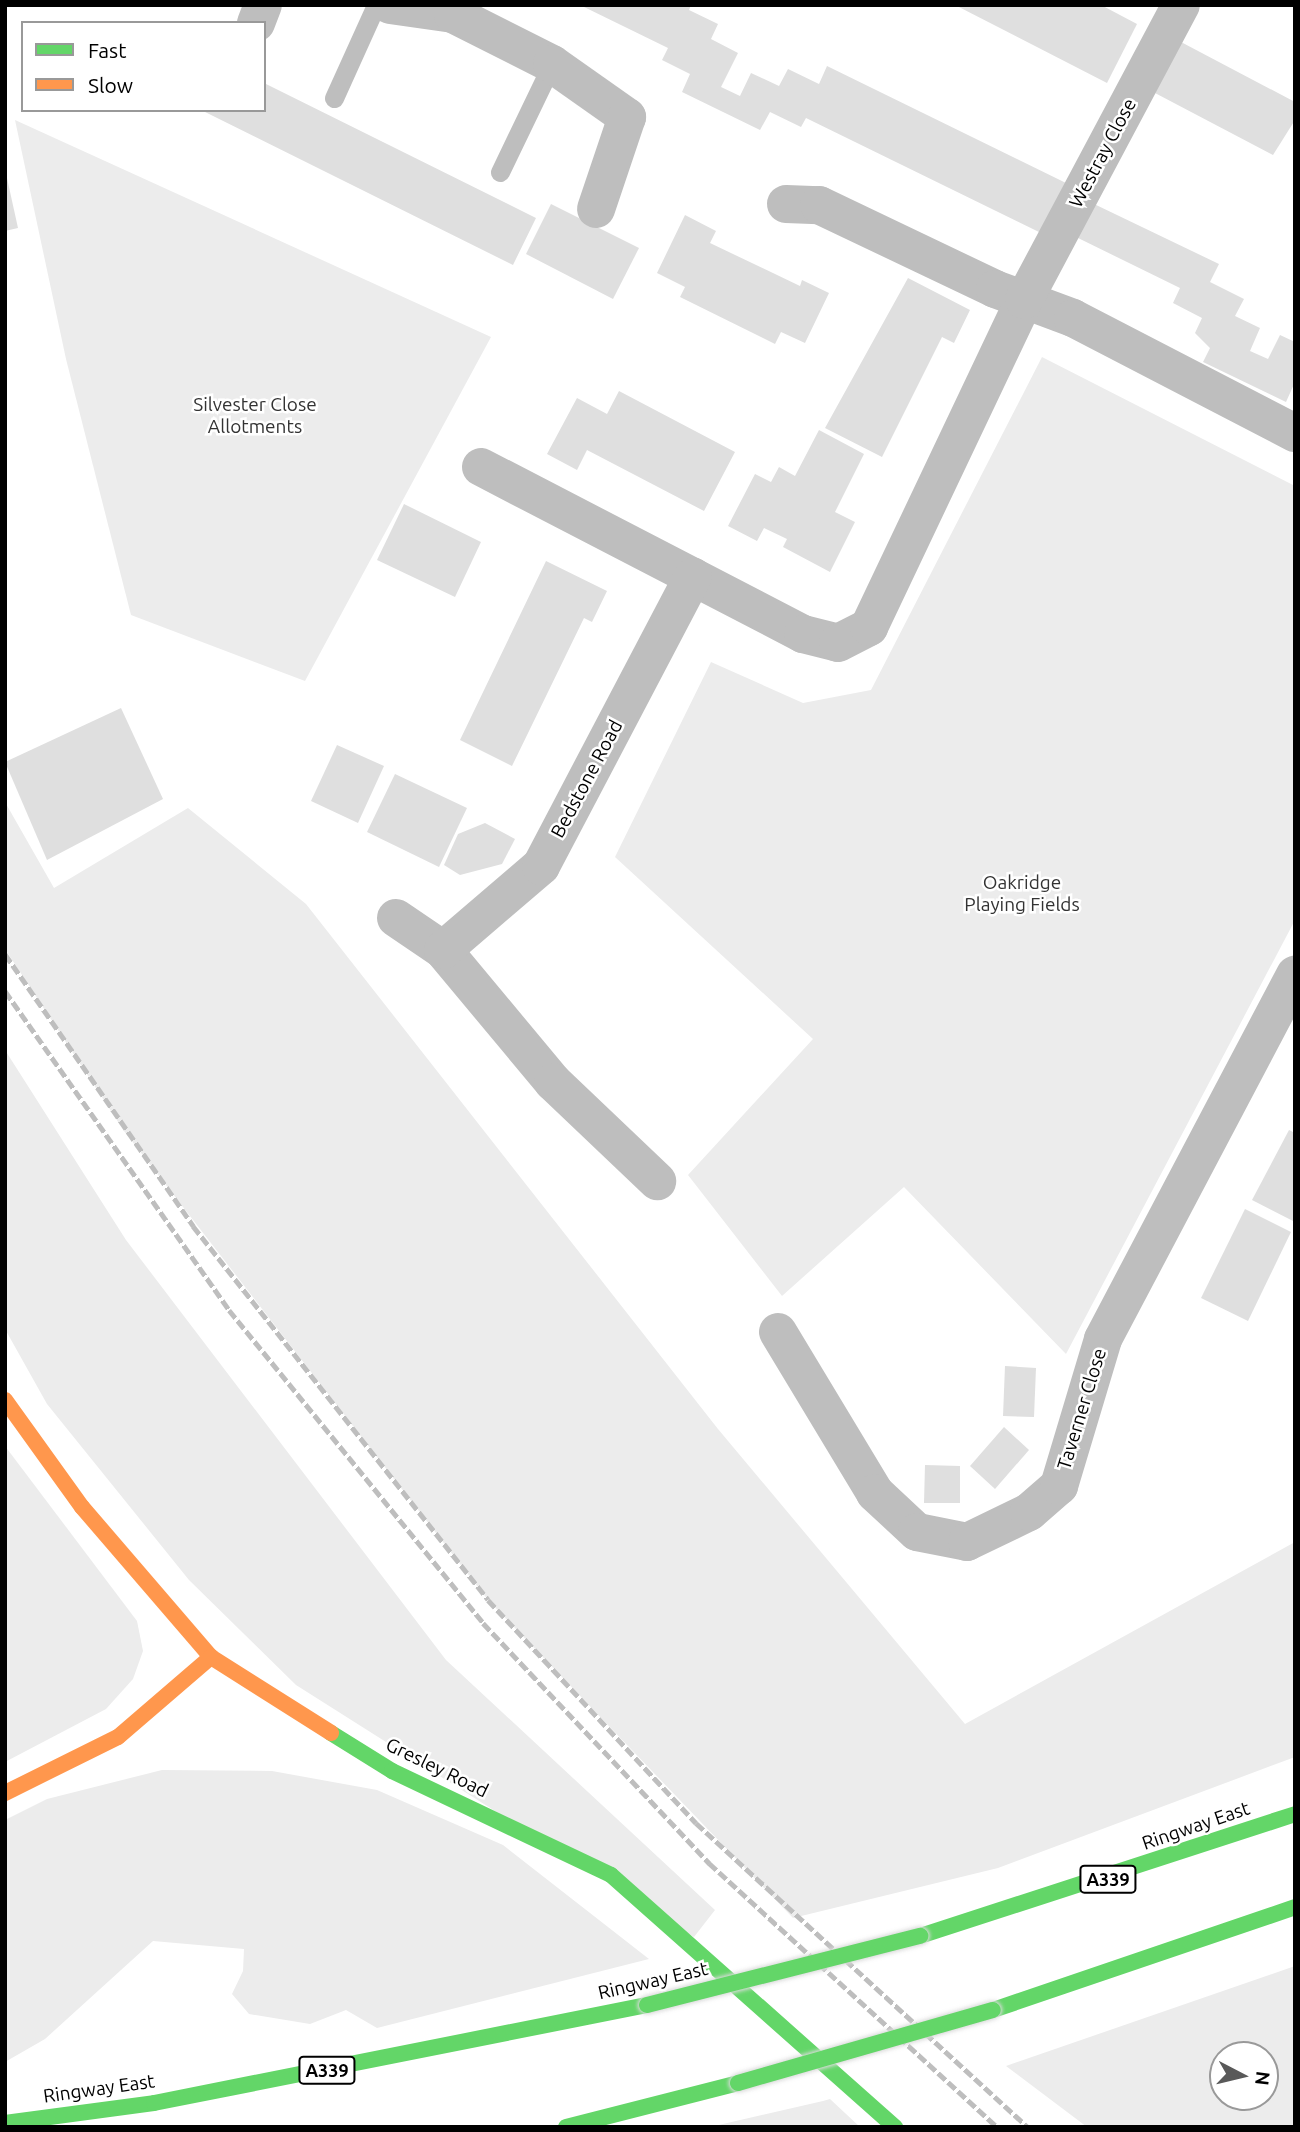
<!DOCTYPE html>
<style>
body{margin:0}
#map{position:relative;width:1300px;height:2132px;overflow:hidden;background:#fff;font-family:Ubuntu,sans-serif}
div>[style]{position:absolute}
.green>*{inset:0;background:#ececec}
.building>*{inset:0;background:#dfdfdf}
.lane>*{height:19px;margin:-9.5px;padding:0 9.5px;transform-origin:9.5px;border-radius:9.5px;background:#bebebe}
.street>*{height:38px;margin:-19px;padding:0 19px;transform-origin:19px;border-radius:19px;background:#bebebe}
.fast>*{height:16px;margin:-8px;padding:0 8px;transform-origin:8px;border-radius:8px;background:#63d668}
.slow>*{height:16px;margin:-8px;padding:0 8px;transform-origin:8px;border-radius:8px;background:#ff974d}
.rail>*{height:5px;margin-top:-2.5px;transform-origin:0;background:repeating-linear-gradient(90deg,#bebebe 0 10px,transparent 0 13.5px)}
.bridges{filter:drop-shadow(0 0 2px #dbdbdb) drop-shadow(0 0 2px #dbdbdb)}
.fast-bridge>*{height:16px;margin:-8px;padding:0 8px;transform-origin:8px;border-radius:8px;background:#63d668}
span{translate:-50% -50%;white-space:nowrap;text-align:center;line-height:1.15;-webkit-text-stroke:5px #fff;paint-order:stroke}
.shield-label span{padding:2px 5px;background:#fff;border:2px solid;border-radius:5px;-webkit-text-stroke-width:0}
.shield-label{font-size:18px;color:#000;font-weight:700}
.street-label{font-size:19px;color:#000}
.park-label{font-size:19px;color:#333}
.frame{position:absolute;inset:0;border:7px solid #000;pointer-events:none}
.legend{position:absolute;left:21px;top:21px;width:245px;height:91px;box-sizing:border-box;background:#fff;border:2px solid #999;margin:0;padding:9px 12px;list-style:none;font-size:21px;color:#000}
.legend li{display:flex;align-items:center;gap:14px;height:35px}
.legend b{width:35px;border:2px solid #999}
.north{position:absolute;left:1209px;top:2041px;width:70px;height:70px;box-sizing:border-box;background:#fff;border:2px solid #999;border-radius:50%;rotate:97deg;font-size:19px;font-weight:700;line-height:28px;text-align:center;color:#000}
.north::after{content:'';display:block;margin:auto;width:24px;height:32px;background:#595959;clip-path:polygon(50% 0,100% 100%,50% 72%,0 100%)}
</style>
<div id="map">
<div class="green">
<i style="clip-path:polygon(15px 120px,491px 337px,305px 681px,131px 615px,66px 359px)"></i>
<i style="clip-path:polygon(1042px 357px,1295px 486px,1295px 920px,1066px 1354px,904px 1187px,782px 1296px,688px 1175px,813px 1039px,615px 857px,711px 662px,803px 703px,871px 690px)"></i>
<i style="clip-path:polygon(5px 802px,54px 888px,188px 808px,306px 904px,718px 1429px,965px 1724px,1295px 1542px,1295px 1757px,998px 1868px,793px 1918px,488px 1600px,124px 1131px,5px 949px)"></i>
<i style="clip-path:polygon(5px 1050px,126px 1240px,446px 1660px,715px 1910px,694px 1937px,296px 1685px,189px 1580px,47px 1404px,5px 1329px)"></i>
<i style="clip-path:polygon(5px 1446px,137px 1621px,143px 1651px,133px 1679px,106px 1709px,5px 1762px)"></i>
<i style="clip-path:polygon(162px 1770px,272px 1771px,377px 1790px,503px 1845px,649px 1959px,377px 2028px,346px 2010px,310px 2024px,249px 2014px,232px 1994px,243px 1971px,244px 1949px,153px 1941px,45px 2039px,5px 2062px,5px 1820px,47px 1799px)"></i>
<i style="clip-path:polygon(evenodd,1295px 1966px,1295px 2127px,1087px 2127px,1006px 2066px,1295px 1966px,1223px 2055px,1265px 2055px,1265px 2097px,1223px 2097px,1223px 2055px)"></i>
<i style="clip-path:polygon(830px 2099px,860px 2127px,710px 2127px,823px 2101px)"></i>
</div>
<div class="building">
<i style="clip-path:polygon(580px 5px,691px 5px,689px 10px,718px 24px,711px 39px,738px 53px,721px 87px,740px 96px,751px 73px,779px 86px,788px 69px,819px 84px,827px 66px,1066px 183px,1041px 233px,806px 118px,801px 127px,770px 112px,760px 130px,682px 92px,690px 74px,662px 60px,668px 48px)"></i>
<i style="clip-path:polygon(955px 5px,1101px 5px,1137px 24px,1107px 83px)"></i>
<i style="clip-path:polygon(1181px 42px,1295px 102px,1295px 120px,1273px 155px,1155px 93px)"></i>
<i style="clip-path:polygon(264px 83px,536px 218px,513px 265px,201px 110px,264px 110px)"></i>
<i style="clip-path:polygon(5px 169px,18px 228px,5px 231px)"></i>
<i style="clip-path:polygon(1092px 203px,1219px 264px,1210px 282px,1244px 299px,1235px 316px,1260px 328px,1250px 351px,1268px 359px,1280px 335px,1295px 342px,1295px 382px,1286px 402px,1203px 362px,1210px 348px,1195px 333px,1202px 318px,1173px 303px,1180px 288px,1076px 237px)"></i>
<i style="clip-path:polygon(551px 204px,639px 248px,613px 299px,526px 254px)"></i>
<i style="clip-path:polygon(685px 215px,716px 231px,710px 243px,800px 286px,802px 280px,829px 293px,805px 343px,781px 332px,775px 344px,680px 297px,685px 287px,657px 273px)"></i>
<i style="clip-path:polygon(908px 278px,970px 310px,954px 343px,942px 337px,882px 457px,825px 428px)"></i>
<i style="clip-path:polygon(619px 391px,735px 452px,704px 511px,587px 450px,577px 470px,547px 454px,577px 398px,607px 414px)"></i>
<i style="clip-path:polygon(819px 430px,864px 454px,835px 512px,855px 522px,830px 572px,783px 547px,787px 539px,764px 528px,757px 541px,728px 526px,755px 474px,771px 482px,779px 467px,795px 476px)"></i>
<i style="clip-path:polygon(404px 504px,481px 542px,455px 597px,377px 560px)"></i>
<i style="clip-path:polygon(546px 561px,607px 591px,592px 622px,584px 618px,512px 766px,460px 740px)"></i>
<i style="clip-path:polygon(121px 708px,163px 799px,47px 860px,5px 762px)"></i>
<i style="clip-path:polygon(337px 745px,384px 766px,358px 823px,311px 801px)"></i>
<i style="clip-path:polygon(395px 774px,467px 808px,439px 867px,367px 832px)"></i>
<i style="clip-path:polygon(485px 823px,515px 839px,502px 864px,460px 875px,444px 865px,458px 834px)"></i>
<i style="clip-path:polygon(1289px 1130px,1295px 1133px,1295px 1222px,1252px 1200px)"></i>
<i style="clip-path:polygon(1245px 1209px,1291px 1232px,1248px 1321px,1201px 1298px)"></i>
<i style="clip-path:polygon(1005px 1366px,1036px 1368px,1034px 1417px,1003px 1416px)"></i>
<i style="clip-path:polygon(1004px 1427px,1029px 1450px,995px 1489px,970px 1466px)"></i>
<i style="clip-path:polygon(925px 1465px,960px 1466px,960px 1503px,924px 1503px)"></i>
</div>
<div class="lane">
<i style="left:334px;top:98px;width:102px;rotate:-65.7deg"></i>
<i style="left:500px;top:172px;width:120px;rotate:-64.3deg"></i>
</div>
<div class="street">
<i style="left:390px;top:5px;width:64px;rotate:8.1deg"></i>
<i style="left:453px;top:14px;width:111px;rotate:26.8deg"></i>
<i style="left:552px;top:64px;width:92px;rotate:35.2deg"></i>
<i style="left:627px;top:117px;width:97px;rotate:108.6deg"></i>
<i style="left:256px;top:23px;width:19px;rotate:-69deg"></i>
<i style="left:786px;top:204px;width:33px;rotate:2deg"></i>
<i style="left:819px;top:205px;width:195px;rotate:25.5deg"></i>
<i style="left:995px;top:289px;width:83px;rotate:20.4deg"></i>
<i style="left:1073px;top:318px;width:250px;rotate:27.4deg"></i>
<i style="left:481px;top:467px;width:363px;rotate:27.4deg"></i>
<i style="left:803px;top:634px;width:36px;rotate:14deg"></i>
<i style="left:838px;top:643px;width:35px;rotate:-27deg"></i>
<i style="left:869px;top:627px;width:362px;rotate:-64.6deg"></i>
<i style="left:1024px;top:300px;width:334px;rotate:-62deg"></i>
<i style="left:396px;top:918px;width:57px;rotate:34.2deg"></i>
<i style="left:443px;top:950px;width:172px;rotate:50.2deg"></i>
<i style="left:553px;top:1082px;width:144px;rotate:43.6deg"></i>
<i style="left:443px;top:950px;width:129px;rotate:-40.6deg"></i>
<i style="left:541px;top:866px;width:327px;rotate:-62.3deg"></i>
<i style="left:778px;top:1332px;width:188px;rotate:58.9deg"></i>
<i style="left:875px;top:1493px;width:57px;rotate:42.9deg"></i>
<i style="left:917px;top:1532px;width:51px;rotate:11.3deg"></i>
<i style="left:967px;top:1542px;width:69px;rotate:-25.8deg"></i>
<i style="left:1029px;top:1512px;width:40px;rotate:-41deg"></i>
<i style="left:1059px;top:1486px;width:153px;rotate:-73.3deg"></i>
<i style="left:1103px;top:1339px;width:412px;rotate:-62.2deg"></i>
</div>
<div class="fast">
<i style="left:331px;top:1733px;width:72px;rotate:31.9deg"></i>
<i style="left:392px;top:1771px;width:242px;rotate:25.4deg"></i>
<i style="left:611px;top:1875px;width:380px;rotate:41.6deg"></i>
<i style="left:920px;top:1936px;width:394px;rotate:-18deg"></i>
<i style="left:993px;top:2010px;width:319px;rotate:-18.8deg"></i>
<i style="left:5px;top:2123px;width:150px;rotate:-7.6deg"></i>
<i style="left:154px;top:2103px;width:503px;rotate:-11.24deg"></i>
<i style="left:566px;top:2127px;width:178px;rotate:-14.3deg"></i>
</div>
<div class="slow">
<i style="left:5px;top:1400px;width:132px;rotate:54.3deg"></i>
<i style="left:82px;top:1507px;width:198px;rotate:49.3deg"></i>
<i style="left:211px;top:1657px;width:142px;rotate:32.3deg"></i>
<i style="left:5px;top:1793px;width:126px;rotate:-26.4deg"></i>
<i style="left:118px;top:1737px;width:123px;rotate:-40.7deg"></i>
</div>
<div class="rail">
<i style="left:5px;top:954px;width:331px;rotate:55.3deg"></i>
<i style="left:193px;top:1226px;width:476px;rotate:51.7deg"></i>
<i style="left:488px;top:1600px;width:305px;rotate:47deg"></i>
<i style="left:696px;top:1823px;width:450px;rotate:42.5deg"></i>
<i style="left:5px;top:991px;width:390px;rotate:54.9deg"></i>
<i style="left:229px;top:1310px;width:403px;rotate:50.9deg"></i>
<i style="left:483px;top:1623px;width:330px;rotate:46.7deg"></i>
<i style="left:709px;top:1863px;width:391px;rotate:42.5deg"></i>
</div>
<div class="bridges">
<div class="fast-bridge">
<i style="left:647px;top:2005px;width:282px;rotate:-14.2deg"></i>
<i style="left:738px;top:2083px;width:265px;rotate:-16deg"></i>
</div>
</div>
<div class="shield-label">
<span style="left:1108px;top:1879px">A339</span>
<span style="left:327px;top:2070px">A339</span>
</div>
<div class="street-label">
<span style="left:1103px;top:153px;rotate:-62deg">Westray Close</span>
<span style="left:587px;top:779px;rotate:-62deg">Bedstone Road</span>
<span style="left:1082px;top:1409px;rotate:-73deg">Taverner Close</span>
<span style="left:437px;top:1768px;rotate:26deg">Gresley Road</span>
<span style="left:1196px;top:1826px;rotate:-19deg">Ringway East</span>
<span style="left:653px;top:1981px;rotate:-13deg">Ringway East</span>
<span style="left:99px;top:2089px;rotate:-8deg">Ringway East</span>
</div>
<div class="park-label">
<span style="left:255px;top:416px">Silvester Close<br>Allotments</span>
<span style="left:1022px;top:894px">Oakridge<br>Playing Fields</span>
</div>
<div class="frame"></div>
<ul class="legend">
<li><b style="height:9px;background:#63d668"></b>Fast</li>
<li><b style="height:9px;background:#ff974d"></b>Slow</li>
</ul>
<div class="north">N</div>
</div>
